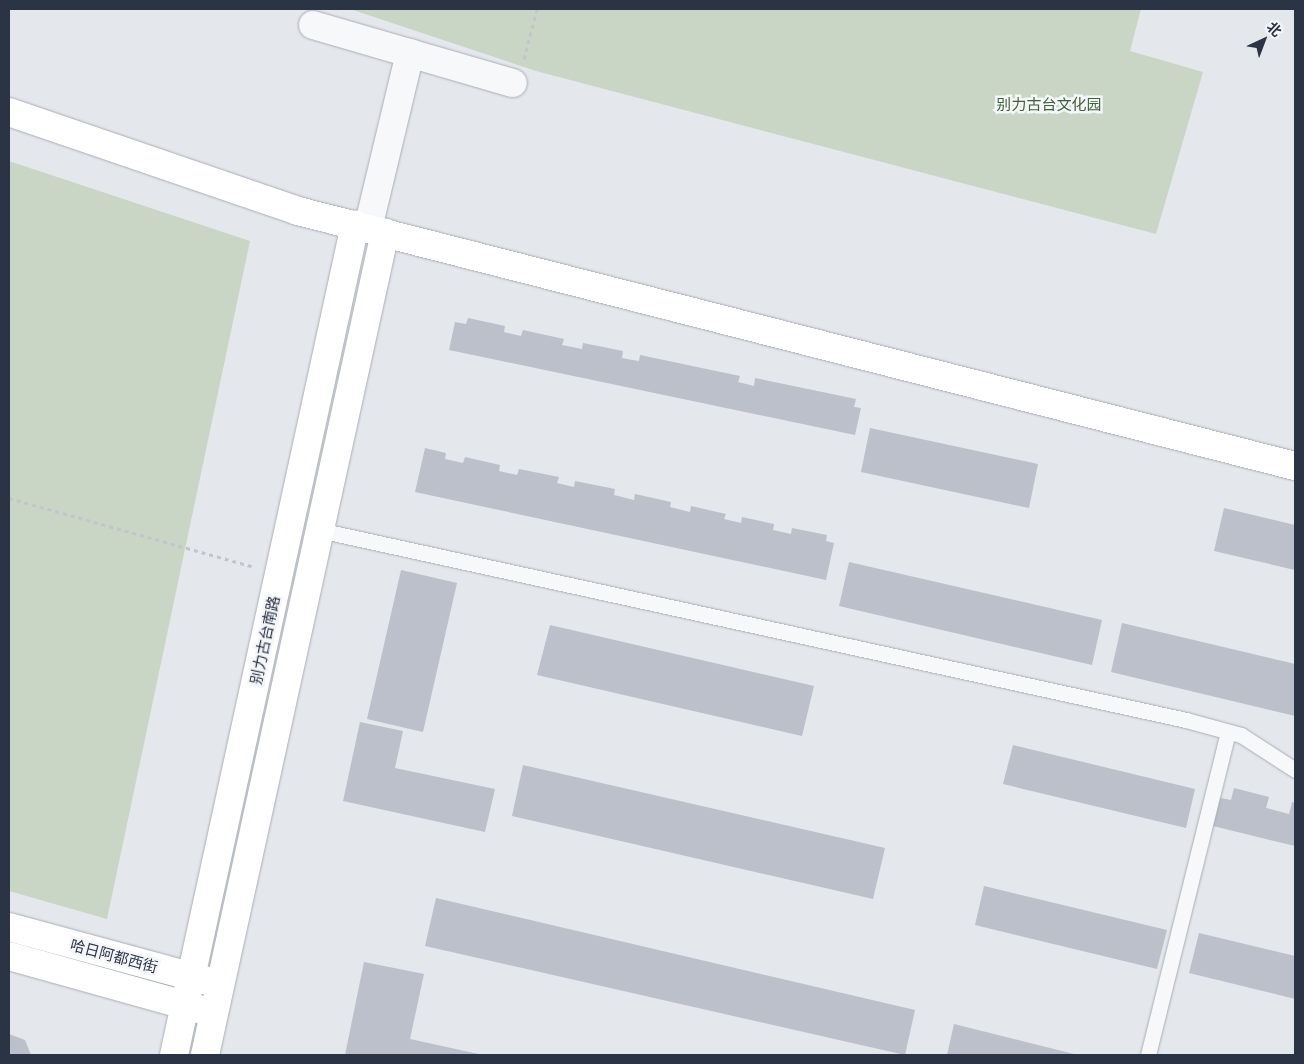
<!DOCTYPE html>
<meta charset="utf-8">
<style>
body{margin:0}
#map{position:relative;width:1304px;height:1064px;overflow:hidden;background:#e4e7ec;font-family:"Open Sans","Noto Sans SC",sans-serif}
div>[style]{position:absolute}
.green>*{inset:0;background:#c9d6c5}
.building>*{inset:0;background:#bbc0ca}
.path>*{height:3px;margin-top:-1.5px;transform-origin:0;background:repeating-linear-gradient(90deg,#c2c5cb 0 4px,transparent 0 8px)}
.roads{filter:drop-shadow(0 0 1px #a9aeb7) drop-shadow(0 0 1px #a9aeb7)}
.lane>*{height:15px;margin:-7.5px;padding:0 7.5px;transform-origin:7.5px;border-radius:7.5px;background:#f7f8fa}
.street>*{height:28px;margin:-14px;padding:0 14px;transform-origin:14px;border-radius:14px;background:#f7f8fa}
.secondary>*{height:28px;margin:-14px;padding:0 14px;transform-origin:14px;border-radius:14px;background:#fff}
span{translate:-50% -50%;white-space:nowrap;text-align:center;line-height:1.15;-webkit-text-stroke:5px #f4f6f9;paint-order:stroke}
.park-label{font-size:15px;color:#3f6138}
.street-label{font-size:15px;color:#2b3445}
.frame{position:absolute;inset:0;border:10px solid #2b3445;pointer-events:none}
.north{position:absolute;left:1239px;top:15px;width:50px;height:50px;-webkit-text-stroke:4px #f4f6f9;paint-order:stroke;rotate:43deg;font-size:14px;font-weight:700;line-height:20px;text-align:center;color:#2b3445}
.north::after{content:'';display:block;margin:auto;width:18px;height:22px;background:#2b3445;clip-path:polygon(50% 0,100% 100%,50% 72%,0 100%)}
</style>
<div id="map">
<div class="green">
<i style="clip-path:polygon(350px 9px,1141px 9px,1130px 51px,1203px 72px,1156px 234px,536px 71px)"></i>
<i style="clip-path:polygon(9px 161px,250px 241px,107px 919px,9px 891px)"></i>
</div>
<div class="building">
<i style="clip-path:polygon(468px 318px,505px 326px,504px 332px,521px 336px,523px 330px,564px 339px,562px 345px,582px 349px,583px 343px,623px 351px,622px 358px,632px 360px,639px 361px,640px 355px,740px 376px,738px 382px,754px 386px,755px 378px,856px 399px,854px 407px,861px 408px,855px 435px,449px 350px,455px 322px,466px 324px)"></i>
<i style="clip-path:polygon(870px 428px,1038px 464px,1029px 508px,861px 472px)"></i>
<i style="clip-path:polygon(425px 448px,446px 453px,445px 459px,463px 463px,465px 457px,500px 465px,499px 471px,517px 475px,519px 469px,559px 477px,557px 483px,574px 487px,575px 481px,615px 489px,614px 495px,634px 500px,635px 494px,671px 502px,670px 507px,690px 512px,691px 506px,726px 514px,724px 519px,741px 523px,742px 517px,774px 524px,773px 530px,791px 534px,792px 528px,827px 535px,826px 541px,834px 543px,826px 580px,415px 492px)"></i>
<i style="clip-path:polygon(1224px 508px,1295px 525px,1295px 570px,1214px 551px)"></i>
<i style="clip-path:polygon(849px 562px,1102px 620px,1092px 665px,839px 606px)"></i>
<i style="clip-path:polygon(401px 570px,457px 583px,423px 732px,367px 719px)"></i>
<i style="clip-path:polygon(1122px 623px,1295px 664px,1295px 716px,1111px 672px)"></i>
<i style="clip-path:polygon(550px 625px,814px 686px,802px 736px,537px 675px)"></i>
<i style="clip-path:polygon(360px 722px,403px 731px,395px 768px,495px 789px,485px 832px,343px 801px)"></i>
<i style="clip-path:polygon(1013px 745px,1195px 789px,1186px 828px,1003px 784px)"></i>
<i style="clip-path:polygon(523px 765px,885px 848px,873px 899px,512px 816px)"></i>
<i style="clip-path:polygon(1234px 788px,1269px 797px,1266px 808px,1289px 814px,1292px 802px,1295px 803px,1295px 846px,1209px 825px,1216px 797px,1231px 800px)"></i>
<i style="clip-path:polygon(984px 886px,1167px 930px,1157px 969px,975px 925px)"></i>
<i style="clip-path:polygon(436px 898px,915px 1010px,905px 1055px,425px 946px)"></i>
<i style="clip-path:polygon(1199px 933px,1295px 956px,1295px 999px,1189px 973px)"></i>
<i style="clip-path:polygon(364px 962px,424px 974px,410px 1039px,483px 1055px,345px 1055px)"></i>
<i style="clip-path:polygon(954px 1024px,1078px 1055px,947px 1055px)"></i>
<i style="clip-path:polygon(9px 1034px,25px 1040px,31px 1055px,9px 1055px)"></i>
</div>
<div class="path">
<i style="left:524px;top:59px;width:52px;rotate:-75.4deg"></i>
<i style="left:9px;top:498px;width:255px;rotate:15.7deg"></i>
</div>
<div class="roads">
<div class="lane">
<i style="left:319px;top:530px;width:888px;rotate:12.36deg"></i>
<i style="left:1186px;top:720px;width:57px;rotate:15.3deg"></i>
<i style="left:1241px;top:735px;width:64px;rotate:32.9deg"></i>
<i style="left:1148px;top:1055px;width:333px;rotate:-76.1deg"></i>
</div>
<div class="street">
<i style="left:313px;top:25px;width:208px;rotate:16.2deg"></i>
<i style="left:368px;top:228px;width:180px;rotate:-76.5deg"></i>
</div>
<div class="secondary">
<i style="left:9px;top:112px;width:305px;rotate:18.9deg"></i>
<i style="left:298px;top:211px;width:1029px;rotate:14.35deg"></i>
<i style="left:9px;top:927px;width:209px;rotate:15.2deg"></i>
<i style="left:9px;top:956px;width:200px;rotate:15.6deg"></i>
<i style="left:174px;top:1055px;width:850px;rotate:-77.7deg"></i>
<i style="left:205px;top:1055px;width:842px;rotate:-77.66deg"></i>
</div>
</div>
<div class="park-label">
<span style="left:1049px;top:105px">别力古台文化园</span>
</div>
<div class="street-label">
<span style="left:265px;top:640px;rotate:-78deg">别力古台南路</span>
<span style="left:114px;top:956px;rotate:15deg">哈日阿都西街</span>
</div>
<div class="frame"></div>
<div class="north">北</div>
</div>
